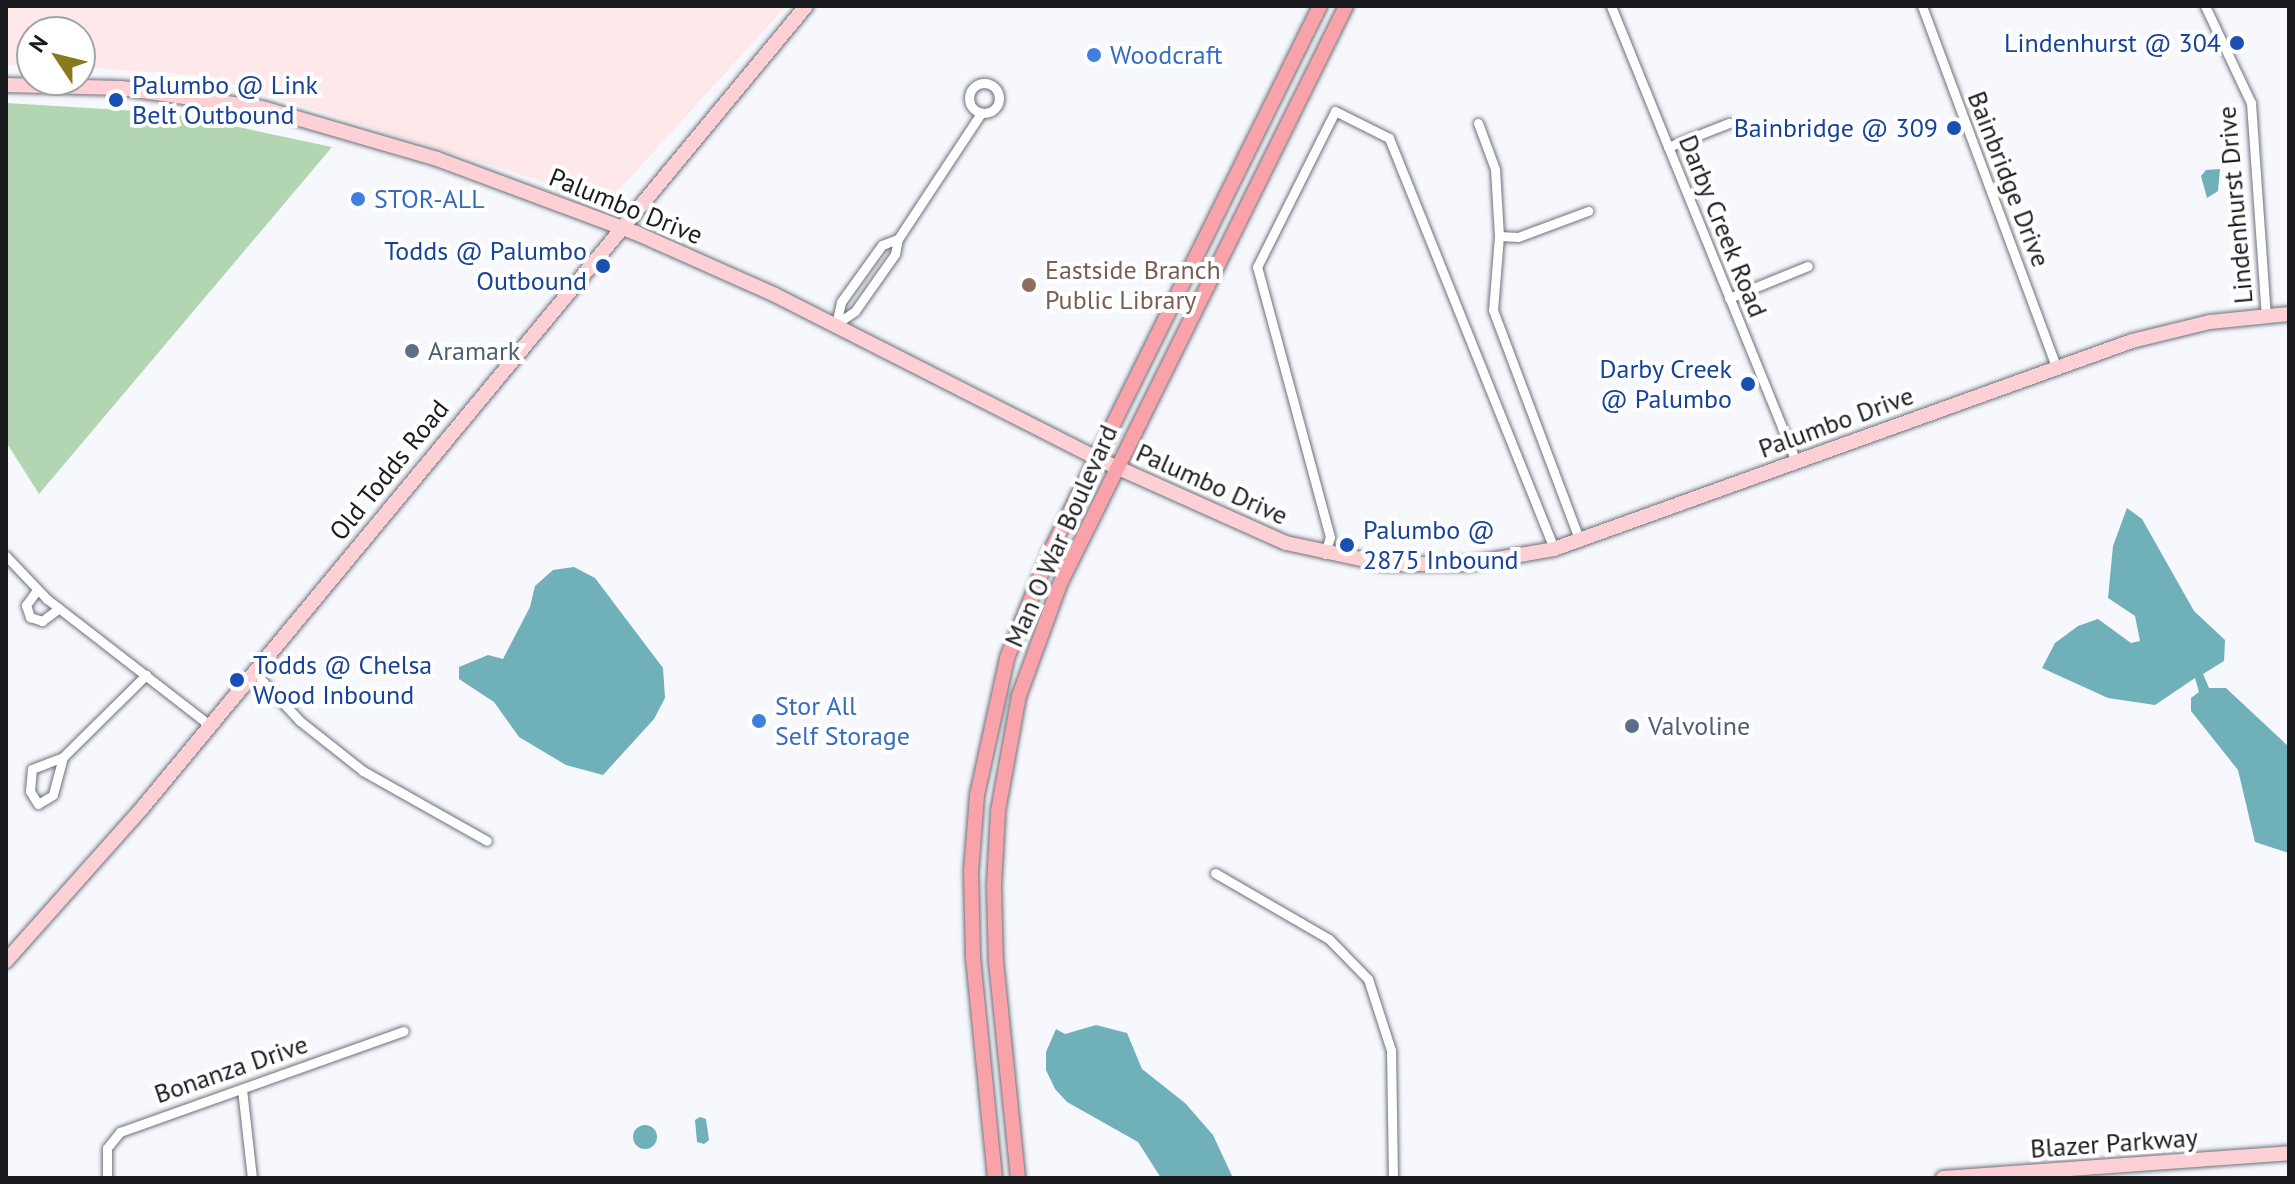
<!DOCTYPE html>
<style>
body{margin:0}
#map{position:relative;width:2295px;height:1184px;overflow:hidden;background:#f6f8fe;font-family:"PT Sans",sans-serif}
div>[style]{position:absolute}
.industrial>*{inset:0;background:#fee8e9}
.green>*{inset:0;background:#b2d6b1}
.water>*{inset:0;background:#70b0b9}
.round{border-radius:50%}
.roads{filter:drop-shadow(0 0 2px #6d7178) drop-shadow(0 0 2px #6d7178)}
.street>*{height:9px;margin:-4.5px;padding:0 4.5px;transform-origin:4.5px;border-radius:4.5px;background:#fff}
.street>.ring{margin:-4.5px;padding:0;box-sizing:content-box;background:none;border:9px solid #fff;border-radius:50%}
.secondary>*{height:14px;margin:-7px;padding:0 7px;transform-origin:7px;border-radius:7px;background:#fcd0d4}
.primary>*{height:14px;margin:-7px;padding:0 7px;transform-origin:7px;border-radius:7px;background:#faa2aa}
.dots>*{width:22px;height:22px;translate:-50% -50%;box-sizing:border-box;border:4px solid #fff;border-radius:50%}
span{translate:-50% -50%;white-space:nowrap;text-align:center;line-height:1.15;-webkit-text-stroke:8px #fff;paint-order:stroke}
.transit-label{font-size:26px;color:#164399}
.right{translate:-100% -50%;text-align:right}
.left{translate:0 -50%;text-align:left}
.shop-label{font-size:26px;color:#366cbe}
.street-label{font-size:26px;color:#1a1b1f}
.education-label{font-size:26px;color:#785e54}
.service-label{font-size:26px;color:#4e5e75}
.frame{position:absolute;inset:0;border:8px solid #1a1b1f;pointer-events:none}
.north{position:absolute;left:16px;top:16px;width:80px;height:80px;box-sizing:border-box;background:#fff;border:2px solid #a3a4a5;border-radius:50%;rotate:305deg;font-size:22px;font-weight:700;line-height:32px;text-align:center;color:#1a1b1f}
.north::after{content:'';display:block;margin:auto;width:28px;height:36px;background:#89791d;clip-path:polygon(50% 0,100% 100%,50% 72%,0 100%)}
</style>
<div id="map">
<div class="industrial">
<i style="clip-path:polygon(6px 6px,786px 6px,608px 202px,207px 76px,80px 67px,80px 32px,32px 32px,32px 63px,6px 66px)"></i>
</div>
<div class="green">
<i style="clip-path:polygon(6px 103px,172px 113px,332px 147px,39px 494px,6px 442px)"></i>
</div>
<div class="water">
<i style="clip-path:polygon(2220px 169px,2218px 191px,2207px 198px,2201px 176px,2206px 170px)"></i>
<i style="clip-path:polygon(2127px 508px,2142px 519px,2194px 611px,2225px 640px,2224px 661px,2203px 674px,2209px 688px,2226px 688px,2289px 747px,2289px 853px,2255px 842px,2238px 770px,2191px 711px,2191px 698px,2199px 692px,2195px 678px,2155px 705px,2108px 698px,2042px 668px,2055px 643px,2078px 626px,2098px 619px,2131px 643px,2140px 641px,2135px 616px,2108px 598px,2113px 546px)"></i>
<i style="clip-path:polygon(574px 567px,595px 578px,663px 668px,665px 698px,654px 719px,603px 775px,566px 765px,519px 737px,494px 702px,459px 679px,459px 667px,488px 655px,503px 659px,530px 607px,535px 586px,553px 570px)"></i>
<i style="clip-path:polygon(1096px 1025px,1127px 1033px,1142px 1069px,1185px 1103px,1213px 1135px,1233px 1178px,1161px 1178px,1138px 1142px,1067px 1102px,1055px 1089px,1046px 1070px,1046px 1052px,1056px 1029px,1065px 1034px)"></i>
<i style="clip-path:polygon(700px 1117px,706px 1119px,709px 1140px,704px 1144px,697px 1142px,695px 1120px)"></i>
<i class="round" style="left:633px;top:1125px;width:24px;height:24px"></i>
</div>
<div class="roads">
<div class="street">
<i style="left:1611px;top:6px;width:491px;rotate:67.9deg"></i>
<i style="left:1922px;top:6px;width:384px;rotate:69.6deg"></i>
<i style="left:2205px;top:6px;width:107px;rotate:64.6deg"></i>
<i style="left:2251px;top:103px;width:213px;rotate:86deg"></i>
<i class="ring" style="left:969px;top:83px;width:21px;height:21px"></i>
<i style="left:1478px;top:123px;width:49px;rotate:69.7deg"></i>
<i style="left:1495px;top:169px;width:67px;rotate:86.6deg"></i>
<i style="left:1499px;top:236px;width:74px;rotate:94.6deg"></i>
<i style="left:1493px;top:310px;width:247px;rotate:69.4deg"></i>
<i style="left:1668px;top:147px;width:66px;rotate:-21.5deg"></i>
<i style="left:1499px;top:236px;width:19px;rotate:3deg"></i>
<i style="left:1518px;top:237px;width:75px;rotate:-20.4deg"></i>
<i style="left:1729px;top:298px;width:85px;rotate:-22.1deg"></i>
<i style="left:836px;top:324px;width:23px;rotate:-34deg"></i>
<i style="left:855px;top:311px;width:70px;rotate:-54.9deg"></i>
<i style="left:895px;top:254px;width:15px;rotate:-79deg"></i>
<i style="left:898px;top:239px;width:151px;rotate:-56.6deg"></i>
<i style="left:836px;top:324px;width:23px;rotate:-77deg"></i>
<i style="left:841px;top:302px;width:70px;rotate:-54.3deg"></i>
<i style="left:882px;top:245px;width:17px;rotate:-21deg"></i>
<i style="left:1325px;top:554px;width:18px;rotate:-74deg"></i>
<i style="left:1330px;top:537px;width:280px;rotate:-105.1deg"></i>
<i style="left:1257px;top:267px;width:174px;rotate:-63.4deg"></i>
<i style="left:1335px;top:111px;width:60px;rotate:26.6deg"></i>
<i style="left:1389px;top:138px;width:443px;rotate:68.1deg"></i>
<i style="left:6px;top:556px;width:59px;rotate:46.4deg"></i>
<i style="left:47px;top:599px;width:207px;rotate:37.8deg"></i>
<i style="left:37px;top:590px;width:19px;rotate:126deg"></i>
<i style="left:26px;top:605px;width:13px;rotate:72deg"></i>
<i style="left:30px;top:617px;width:13px;rotate:18deg"></i>
<i style="left:42px;top:621px;width:21px;rotate:-37deg"></i>
<i style="left:254px;top:672px;width:67px;rotate:46.8deg"></i>
<i style="left:300px;top:721px;width:80px;rotate:38.4deg"></i>
<i style="left:363px;top:771px;width:142px;rotate:29.4deg"></i>
<i style="left:63px;top:757px;width:39px;rotate:105deg"></i>
<i style="left:53px;top:795px;width:17px;rotate:149deg"></i>
<i style="left:38px;top:804px;width:15px;rotate:-122deg"></i>
<i style="left:30px;top:791px;width:22px;rotate:-85deg"></i>
<i style="left:32px;top:769px;width:33px;rotate:-21deg"></i>
<i style="left:63px;top:757px;width:117px;rotate:-44.7deg"></i>
<i style="left:1215px;top:873px;width:132px;rotate:30.1deg"></i>
<i style="left:1329px;top:939px;width:56px;rotate:45.7deg"></i>
<i style="left:1368px;top:979px;width:75px;rotate:72.1deg"></i>
<i style="left:1391px;top:1050px;width:128px;rotate:89.1deg"></i>
<i style="left:242px;top:1089px;width:90px;rotate:83.6deg"></i>
<i style="left:107px;top:1178px;width:30px;rotate:-90deg"></i>
<i style="left:107px;top:1148px;width:21px;rotate:-51deg"></i>
<i style="left:120px;top:1132px;width:301px;rotate:-19.6deg"></i>
</div>
<div class="secondary">
<i style="left:6px;top:85px;width:115px;rotate:1.5deg"></i>
<i style="left:121px;top:88px;width:142px;rotate:8.1deg"></i>
<i style="left:262px;top:108px;width:182px;rotate:16.2deg"></i>
<i style="left:437px;top:159px;width:212px;rotate:20.4deg"></i>
<i style="left:636px;top:233px;width:152px;rotate:24deg"></i>
<i style="left:775px;top:295px;width:360px;rotate:26.9deg"></i>
<i style="left:1096px;top:458px;width:208px;rotate:24.1deg"></i>
<i style="left:1286px;top:543px;width:100px;rotate:12.1deg"></i>
<i style="left:1384px;top:564px;width:84px"></i>
<i style="left:1468px;top:564px;width:87px;rotate:-9.9deg"></i>
<i style="left:1554px;top:549px;width:614px;rotate:-19.79deg"></i>
<i style="left:2132px;top:341px;width:80px;rotate:-13.7deg"></i>
<i style="left:2210px;top:322px;width:79px;rotate:-5.8deg"></i>
<i style="left:6px;top:961px;width:206px;rotate:-48.3deg"></i>
<i style="left:143px;top:807px;width:1040px;rotate:-50.38deg"></i>
<i style="left:1943px;top:1178px;width:347px;rotate:-4.1deg"></i>
</div>
<div class="primary">
<i style="left:995px;top:1178px;width:221px;rotate:-95.7deg"></i>
<i style="left:973px;top:958px;width:86px;rotate:-91.3deg"></i>
<i style="left:971px;top:872px;width:77px;rotate:-85.5deg"></i>
<i style="left:977px;top:795px;width:140px;rotate:-77.6deg"></i>
<i style="left:1007px;top:658px;width:114px;rotate:-67.9deg"></i>
<i style="left:1050px;top:552px;width:609px;rotate:-63.69deg"></i>
<i style="left:1018px;top:1178px;width:216px;rotate:-95.8deg"></i>
<i style="left:996px;top:963px;width:77px;rotate:-91.5deg"></i>
<i style="left:994px;top:886px;width:75px;rotate:-86.9deg"></i>
<i style="left:998px;top:811px;width:117px;rotate:-79.7deg"></i>
<i style="left:1019px;top:696px;width:119px;rotate:-69.9deg"></i>
<i style="left:1060px;top:584px;width:645px;rotate:-63.67deg"></i>
</div>
</div>
<div class="dots">
<i style="left:2237px;top:43px;background:#1a4fb4"></i>
<i style="left:1094px;top:55px;background:#3f7fe0"></i>
<i style="left:116px;top:100px;background:#1a4fb4"></i>
<i style="left:1954px;top:128px;background:#1a4fb4"></i>
<i style="left:358px;top:199px;background:#3f7fe0"></i>
<i style="left:603px;top:266px;background:#1a4fb4"></i>
<i style="left:1029px;top:285px;background:#8d6e63"></i>
<i style="left:412px;top:351px;background:#5c6f8a"></i>
<i style="left:1748px;top:384px;background:#1a4fb4"></i>
<i style="left:1347px;top:545px;background:#1a4fb4"></i>
<i style="left:237px;top:680px;background:#1a4fb4"></i>
<i style="left:759px;top:721px;background:#3f7fe0"></i>
<i style="left:1632px;top:726px;background:#5c6f8a"></i>
</div>
<div class="transit-label">
<span class="right" style="left:2221px;top:43px">Lindenhurst @ 304</span>
<span class="left" style="left:132px;top:100px">Palumbo @ Link<br>Belt Outbound</span>
<span class="right" style="left:1938px;top:128px">Bainbridge @ 309</span>
<span class="right" style="left:587px;top:266px">Todds @ Palumbo<br>Outbound</span>
<span class="right" style="left:1732px;top:384px">Darby Creek<br>@ Palumbo</span>
<span class="left" style="left:1363px;top:545px">Palumbo @<br>2875 Inbound</span>
<span class="left" style="left:253px;top:680px">Todds @ Chelsa<br>Wood Inbound</span>
</div>
<div class="shop-label">
<span class="left" style="left:1110px;top:55px">Woodcraft</span>
<span class="left" style="left:374px;top:199px">STOR-ALL</span>
<span class="left" style="left:775px;top:721px">Stor All<br>Self Storage</span>
</div>
<div class="street-label">
<span style="left:2009px;top:179px;rotate:69deg">Bainbridge Drive</span>
<span style="left:2235px;top:205px;rotate:-95deg">Lindenhurst Drive</span>
<span style="left:626px;top:206px;rotate:22deg">Palumbo Drive</span>
<span style="left:1723px;top:226px;rotate:68deg">Darby Creek Road</span>
<span style="left:1836px;top:422px;rotate:-20deg">Palumbo Drive</span>
<span style="left:389px;top:470px;rotate:-51deg">Old Todds Road</span>
<span style="left:1212px;top:484px;rotate:24deg">Palumbo Drive</span>
<span style="left:1061px;top:536px;rotate:-66deg">Man O War Boulevard</span>
<span style="left:231px;top:1069px;rotate:-19deg">Bonanza Drive</span>
<span style="left:2114px;top:1143px;rotate:-4deg">Blazer Parkway</span>
</div>
<div class="education-label">
<span class="left" style="left:1045px;top:285px">Eastside Branch<br>Public Library</span>
</div>
<div class="service-label">
<span class="left" style="left:428px;top:351px">Aramark</span>
<span class="left" style="left:1648px;top:726px">Valvoline</span>
</div>
<div class="frame"></div>
<div class="north">N</div>
</div>
